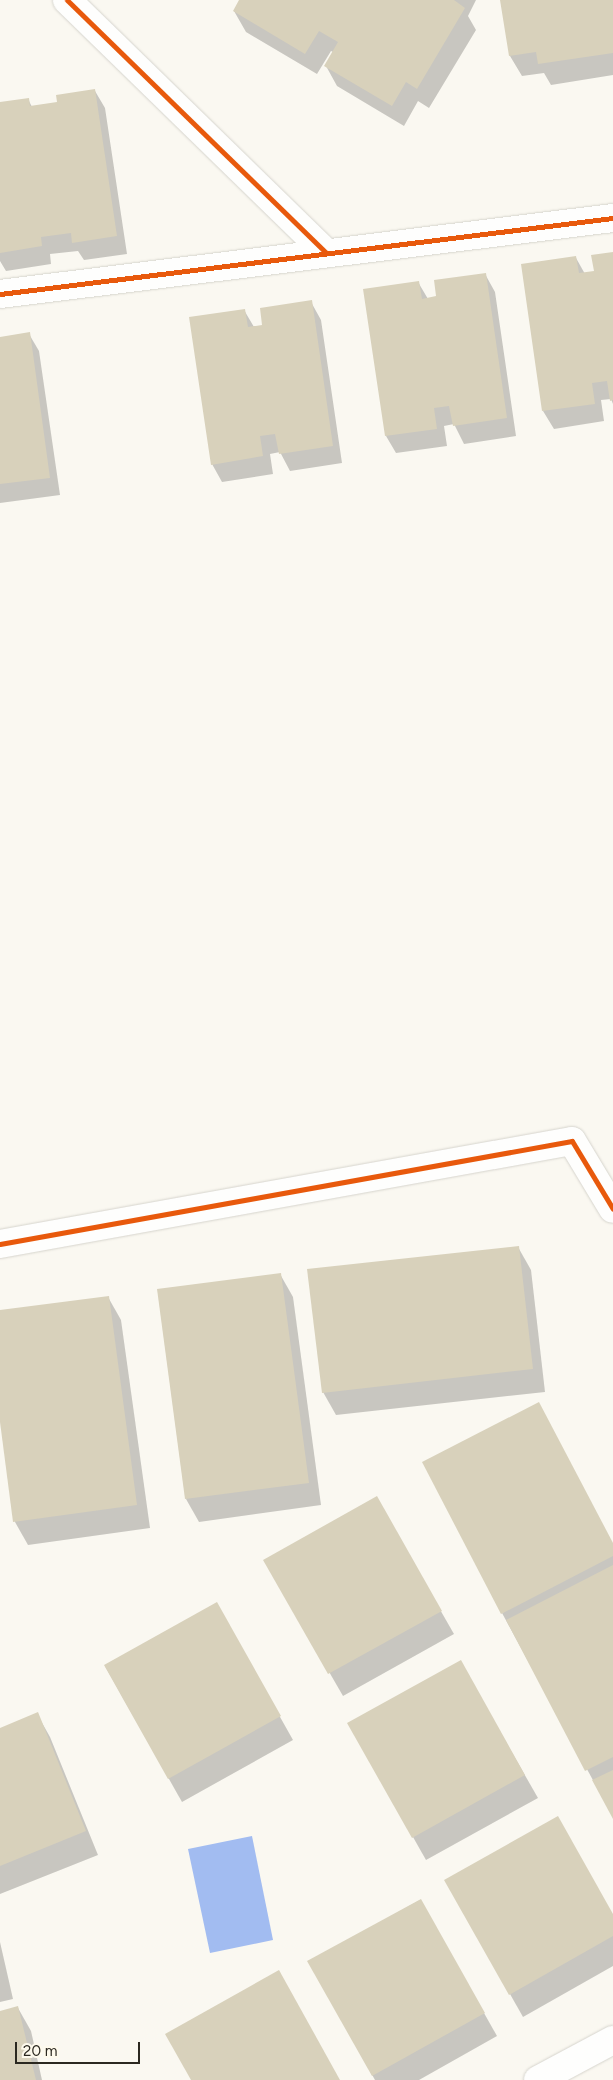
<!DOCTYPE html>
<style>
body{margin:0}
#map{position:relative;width:613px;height:2080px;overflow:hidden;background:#faf8f1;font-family:Figtree,sans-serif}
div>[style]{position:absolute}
.water>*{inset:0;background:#a2bcf1}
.shadow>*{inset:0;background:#0003}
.building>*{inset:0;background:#d8d1bb}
.roads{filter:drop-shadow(0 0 1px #d6d4cd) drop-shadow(0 0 1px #d6d4cd)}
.street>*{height:28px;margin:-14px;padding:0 14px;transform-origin:14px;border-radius:14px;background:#fefefd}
.secondary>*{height:28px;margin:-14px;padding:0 14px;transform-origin:14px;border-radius:14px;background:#fefefd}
.cycleway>*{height:5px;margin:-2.5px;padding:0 2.5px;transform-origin:2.5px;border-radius:2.5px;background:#e8590c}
span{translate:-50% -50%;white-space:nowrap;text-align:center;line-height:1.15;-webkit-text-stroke:5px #fefaed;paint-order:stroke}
.scale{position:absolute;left:15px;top:2042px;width:125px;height:22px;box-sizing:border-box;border:2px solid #2b2820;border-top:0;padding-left:6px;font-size:15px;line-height:18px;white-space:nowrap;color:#2b2820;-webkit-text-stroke:4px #fefaed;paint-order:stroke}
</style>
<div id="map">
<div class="water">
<i style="clip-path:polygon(252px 1836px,273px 1940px,210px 1953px,188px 1849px)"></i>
</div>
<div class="shadow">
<i style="clip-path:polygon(241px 0,476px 0,468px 16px,476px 30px,429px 108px,418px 101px,404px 126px,337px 86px,326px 66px,333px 52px,331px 51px,317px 74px,246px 32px,234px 11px)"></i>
<i style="clip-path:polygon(501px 0,613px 0,613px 75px,551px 85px,544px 73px,522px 76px,510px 56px)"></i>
<i style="clip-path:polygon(95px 91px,105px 108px,127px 254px,84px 260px,78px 251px,50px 254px,51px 264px,6px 271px,0 261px,0 103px,28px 99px,32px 107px,59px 103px)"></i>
<i style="clip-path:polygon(613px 253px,613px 404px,611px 399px,601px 400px,604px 421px,554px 429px,543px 411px,576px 258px,585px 274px,596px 272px)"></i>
<i style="clip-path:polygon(485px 274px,495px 292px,516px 436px,464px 444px,454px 424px,444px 426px,447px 446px,396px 453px,386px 436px,418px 282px,428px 299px,438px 297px)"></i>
<i style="clip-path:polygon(311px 302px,321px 320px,342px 463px,290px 471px,280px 452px,270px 454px,273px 474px,222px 482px,212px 464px,244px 310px,254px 327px,264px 326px)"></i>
<i style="clip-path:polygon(29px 334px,39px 351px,60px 495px,0 503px,0 338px)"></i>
<i style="clip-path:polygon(518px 1247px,531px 1270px,545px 1392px,336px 1415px,323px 1392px)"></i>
<i style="clip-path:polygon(280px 1274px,293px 1297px,321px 1505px,199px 1522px,186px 1499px)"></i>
<i style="clip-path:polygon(108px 1297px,121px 1320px,150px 1528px,28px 1545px,15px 1522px,0 1413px,0 1312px)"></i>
<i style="clip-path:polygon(376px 1498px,454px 1634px,343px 1696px,265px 1561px)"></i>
<i style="clip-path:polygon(613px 1544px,613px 1817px,502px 1613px)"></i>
<i style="clip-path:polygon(229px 1626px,293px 1740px,182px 1802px,105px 1666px)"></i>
<i style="clip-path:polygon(460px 1662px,538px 1798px,426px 1860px,349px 1724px)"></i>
<i style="clip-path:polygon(37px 1714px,50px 1737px,98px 1855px,0 1894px,0 1730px)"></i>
<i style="clip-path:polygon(420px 1900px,497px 2036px,419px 2080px,375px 2080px,309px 1962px)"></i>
<i style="clip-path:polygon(613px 1916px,613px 1966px,523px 2017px,510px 1994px)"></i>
<i style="clip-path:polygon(0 1942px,13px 1999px,0 2002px)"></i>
<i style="clip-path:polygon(18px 2008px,31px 2031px,42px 2080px,0 2080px,0 2012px)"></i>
</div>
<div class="building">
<i style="clip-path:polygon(239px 0,454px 0,465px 8px,417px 89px,406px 82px,392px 106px,324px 66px,338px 42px,319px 31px,305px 54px,233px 11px)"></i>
<i style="clip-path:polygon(500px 0,613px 0,613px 53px,538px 64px,536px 52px,509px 56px)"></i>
<i style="clip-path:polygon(95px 89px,117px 236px,72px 243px,71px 233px,41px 237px,42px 246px,0 253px,0 102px,29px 98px,30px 106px,57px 102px,56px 95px)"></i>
<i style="clip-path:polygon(613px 252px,613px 400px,610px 401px,607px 381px,592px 383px,595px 404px,542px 411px,521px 264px,576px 256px,579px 273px,594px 271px,591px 255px)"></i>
<i style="clip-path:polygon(486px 273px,507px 418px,453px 426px,449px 406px,434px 408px,437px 429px,385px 436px,363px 289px,419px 281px,422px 299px,436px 296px,434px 280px)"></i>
<i style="clip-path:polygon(312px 300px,333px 446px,279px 454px,275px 434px,260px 436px,263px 456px,211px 465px,189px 317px,245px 309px,248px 327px,262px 325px,260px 308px)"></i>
<i style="clip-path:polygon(30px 332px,50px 478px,0 484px,0 337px)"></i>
<i style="clip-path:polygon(519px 1246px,533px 1369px,322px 1393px,307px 1269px)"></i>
<i style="clip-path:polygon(281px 1273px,309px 1483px,185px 1499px,157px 1289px)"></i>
<i style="clip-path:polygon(109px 1296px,137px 1505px,13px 1522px,0 1422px,0 1310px)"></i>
<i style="clip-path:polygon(539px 1402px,613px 1543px,613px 1556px,501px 1614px,422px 1462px)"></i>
<i style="clip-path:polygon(377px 1496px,442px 1611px,328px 1674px,263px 1560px)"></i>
<i style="clip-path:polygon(613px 1565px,613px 1757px,585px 1771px,506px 1620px)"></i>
<i style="clip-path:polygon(217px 1602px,281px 1716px,168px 1779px,104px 1665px)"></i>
<i style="clip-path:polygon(461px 1660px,525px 1775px,412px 1838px,347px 1723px)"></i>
<i style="clip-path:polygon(38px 1712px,86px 1831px,0 1866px,0 1728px)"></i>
<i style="clip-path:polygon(613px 1770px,613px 1819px,592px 1780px)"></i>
<i style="clip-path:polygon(558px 1816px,613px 1914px,613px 1936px,509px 1995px,444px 1880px)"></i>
<i style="clip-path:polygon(421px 1899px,485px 2013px,372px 2076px,307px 1961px)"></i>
<i style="clip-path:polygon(279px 1970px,340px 2080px,191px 2080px,165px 2034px)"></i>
<i style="clip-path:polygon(18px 2006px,36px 2080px,0 2080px,0 2011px)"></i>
</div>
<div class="roads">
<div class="street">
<i style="left:67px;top:0;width:362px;rotate:44.3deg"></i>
<i style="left:0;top:294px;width:618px;rotate:-7.07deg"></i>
<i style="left:0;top:1244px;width:581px;rotate:-10.21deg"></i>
<i style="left:572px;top:1141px;width:79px;rotate:58.9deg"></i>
</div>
<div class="secondary">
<i style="left:538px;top:2080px;width:85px;rotate:-28.1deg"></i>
</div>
</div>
<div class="cycleway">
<i style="left:67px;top:0;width:362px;rotate:44.3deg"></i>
<i style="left:0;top:294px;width:618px;rotate:-7.07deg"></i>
<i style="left:0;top:1244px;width:581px;rotate:-10.21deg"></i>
<i style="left:572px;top:1141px;width:79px;rotate:58.9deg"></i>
</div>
<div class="scale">20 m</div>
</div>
